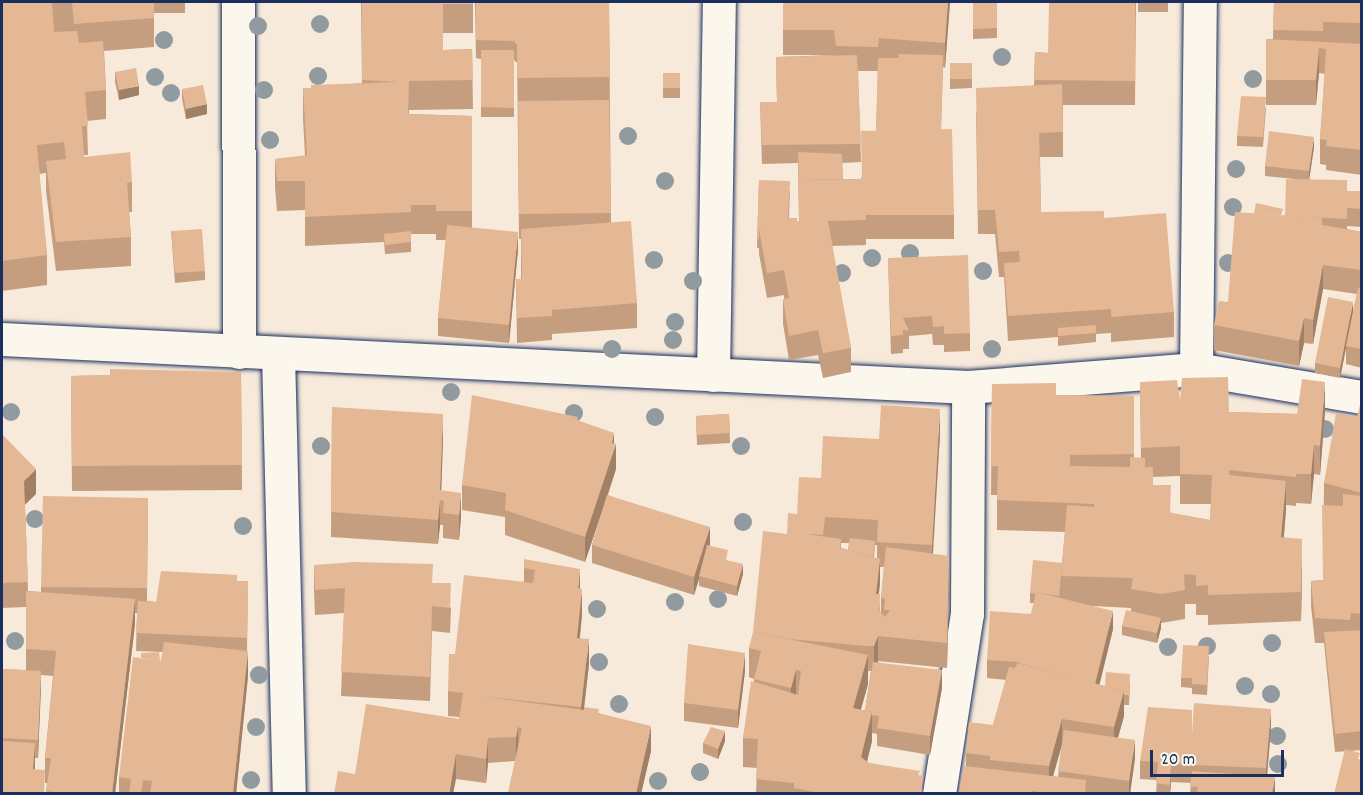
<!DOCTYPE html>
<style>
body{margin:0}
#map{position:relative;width:1363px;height:795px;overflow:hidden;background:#f7eadb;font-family:Dekko,sans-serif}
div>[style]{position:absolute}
.roads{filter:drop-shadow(0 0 2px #1b2f5e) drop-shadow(0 0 2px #1b2f5e)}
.minor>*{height:33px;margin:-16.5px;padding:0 16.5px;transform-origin:16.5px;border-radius:16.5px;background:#fbf7ec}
.trees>*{width:18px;height:18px;margin:-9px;border-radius:50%;background:#919a9e}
.wall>*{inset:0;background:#c59e80}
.shaded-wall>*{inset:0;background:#a08168}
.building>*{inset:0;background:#e5b895}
span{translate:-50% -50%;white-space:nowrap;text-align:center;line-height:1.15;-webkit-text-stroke:4.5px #fbf7ec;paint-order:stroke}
.frame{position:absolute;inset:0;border:3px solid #1b2f5e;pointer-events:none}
.scale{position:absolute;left:1150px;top:750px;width:134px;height:27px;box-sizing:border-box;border:3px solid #1b2f5e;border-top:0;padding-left:8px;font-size:18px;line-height:21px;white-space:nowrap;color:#1b2f5e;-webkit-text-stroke:4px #fbf7ec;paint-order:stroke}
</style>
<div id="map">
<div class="roads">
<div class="minor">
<i style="left:238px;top:2px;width:350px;rotate:89.8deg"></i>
<i style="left:2px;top:339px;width:967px;rotate:2.84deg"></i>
<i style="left:968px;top:387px;width:229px;rotate:-4.5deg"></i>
<i style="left:1196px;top:369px;width:168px;rotate:9.6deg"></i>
<i style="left:278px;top:353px;width:441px;rotate:88.6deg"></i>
<i style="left:1196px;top:369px;width:367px;rotate:-89.4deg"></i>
<i style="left:713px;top:375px;width:373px;rotate:-89.1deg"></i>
<i style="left:939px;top:794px;width:182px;rotate:-81.2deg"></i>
<i style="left:967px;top:614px;width:227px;rotate:-89.7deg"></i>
</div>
</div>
<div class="trees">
<i style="left:320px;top:24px"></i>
<i style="left:258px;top:26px"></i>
<i style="left:164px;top:40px"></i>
<i style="left:1002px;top:57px"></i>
<i style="left:318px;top:76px"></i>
<i style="left:155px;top:77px"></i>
<i style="left:1253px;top:79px"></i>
<i style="left:264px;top:90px"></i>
<i style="left:171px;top:93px"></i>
<i style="left:628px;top:136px"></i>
<i style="left:270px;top:140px"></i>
<i style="left:1236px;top:169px"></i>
<i style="left:665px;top:181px"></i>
<i style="left:1233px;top:207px"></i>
<i style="left:910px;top:253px"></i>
<i style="left:872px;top:258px"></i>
<i style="left:654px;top:260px"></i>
<i style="left:1228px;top:263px"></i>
<i style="left:983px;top:271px"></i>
<i style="left:842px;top:273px"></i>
<i style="left:693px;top:281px"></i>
<i style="left:675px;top:322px"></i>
<i style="left:673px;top:340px"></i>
<i style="left:612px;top:349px"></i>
<i style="left:992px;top:349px"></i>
<i style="left:451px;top:392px"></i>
<i style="left:11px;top:412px"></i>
<i style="left:574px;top:413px"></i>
<i style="left:655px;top:417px"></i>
<i style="left:1325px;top:429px"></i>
<i style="left:321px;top:446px"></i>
<i style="left:741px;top:446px"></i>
<i style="left:35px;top:519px"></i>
<i style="left:743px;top:522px"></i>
<i style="left:243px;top:526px"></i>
<i style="left:718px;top:599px"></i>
<i style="left:675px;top:602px"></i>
<i style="left:597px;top:609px"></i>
<i style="left:15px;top:641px"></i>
<i style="left:1272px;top:643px"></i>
<i style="left:1207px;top:646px"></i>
<i style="left:1168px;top:647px"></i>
<i style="left:599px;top:662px"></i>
<i style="left:259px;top:675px"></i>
<i style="left:1245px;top:686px"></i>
<i style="left:1271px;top:694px"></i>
<i style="left:619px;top:704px"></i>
<i style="left:256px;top:727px"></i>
<i style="left:1277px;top:736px"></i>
<i style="left:1278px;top:764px"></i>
<i style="left:700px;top:772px"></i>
<i style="left:251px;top:780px"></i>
<i style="left:658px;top:781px"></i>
</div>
<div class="wall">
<i style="clip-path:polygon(2px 2px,185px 2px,185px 13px,154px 13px,154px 47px,104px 51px,106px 90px,106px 119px,87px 121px,88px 155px,84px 155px,84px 157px,132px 182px,132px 212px,129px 212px,131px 237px,131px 266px,56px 271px,46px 191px,46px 173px,39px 174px,47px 255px,47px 285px,2px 291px)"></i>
<i style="clip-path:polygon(361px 2px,473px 2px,473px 33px,443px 33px,443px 50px,472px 49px,473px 109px,409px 110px,409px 114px,472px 116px,472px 228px,518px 250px,509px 343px,438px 336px,438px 318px,446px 240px,436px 240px,436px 234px,411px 234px,411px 252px,385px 254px,384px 242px,305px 246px,305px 210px,277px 211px,275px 188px,275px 159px,305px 156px,303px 118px,303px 88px,311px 88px,362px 83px)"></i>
<i style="clip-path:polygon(475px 2px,609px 2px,611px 222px,637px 303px,637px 328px,552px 334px,552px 340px,517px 343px,516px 279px,521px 279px,521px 239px,519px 239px,517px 50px,517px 63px,514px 60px,514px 117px,481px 117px,481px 59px,476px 58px)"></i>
<i style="clip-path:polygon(evenodd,785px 2px,950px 2px,945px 68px,943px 67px,941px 130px,954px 215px,954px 239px,866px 239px,866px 245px,832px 246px,851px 348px,851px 372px,823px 378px,818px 355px,789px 360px,783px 324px,783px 299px,784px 299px,784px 295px,767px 298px,759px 254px,759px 248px,757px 248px,759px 180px,790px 191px,789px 218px,797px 222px,799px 221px,798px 163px,762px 164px,760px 102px,777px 102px,776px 57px,834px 55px,783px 55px,783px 4px,785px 3px,785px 2px,858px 71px,878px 71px,876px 131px,861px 179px,843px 179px,842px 163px,861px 162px,858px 71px)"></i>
<i style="clip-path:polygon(973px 2px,997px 2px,997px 38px,973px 39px)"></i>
<i style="clip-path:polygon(1136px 2px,1135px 105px,1063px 105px,1063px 157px,1040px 157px,1041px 212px,1104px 218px,1174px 312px,1174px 337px,1111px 342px,1111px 333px,1096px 334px,1096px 342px,1058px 346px,1058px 337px,1008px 341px,1004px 277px,999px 277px,995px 234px,978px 234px,976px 113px,1034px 85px,1035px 52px,1048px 53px)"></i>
<i style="clip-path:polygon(1138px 2px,1168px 2px,1168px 12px,1138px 12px)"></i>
<i style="clip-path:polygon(1274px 2px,1362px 2px,1362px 175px,1326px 170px,1326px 165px,1320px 164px,1320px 139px,1325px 74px,1319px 73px,1316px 105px,1266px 105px,1266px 39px,1273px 39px)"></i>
<i style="clip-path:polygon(950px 63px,972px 63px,972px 88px,950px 89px)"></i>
<i style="clip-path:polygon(115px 72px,139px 95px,119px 100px,115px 82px)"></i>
<i style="clip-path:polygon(663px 73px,680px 73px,680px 98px,663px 98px)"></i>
<i style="clip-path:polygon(182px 89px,207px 114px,186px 119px,182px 99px)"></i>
<i style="clip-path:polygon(1266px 107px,1263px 147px,1237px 146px,1237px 136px)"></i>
<i style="clip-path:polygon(1314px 147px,1309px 179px,1347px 191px,1362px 191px,1362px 227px,1347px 226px,1347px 229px,1362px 232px,1362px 368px,1346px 364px,1346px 349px,1340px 378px,1315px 373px,1315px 363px,1353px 311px,1357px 294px,1323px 289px,1313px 344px,1304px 343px,1299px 366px,1214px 350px,1214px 325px,1283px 215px,1285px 216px,1295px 179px,1265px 176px,1265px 166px)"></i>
<i style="clip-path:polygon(171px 231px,205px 271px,205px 280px,175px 283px)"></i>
<i style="clip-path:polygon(888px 258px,970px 333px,970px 351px,944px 352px,944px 345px,933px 345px,932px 334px,909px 336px,909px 349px,903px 349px,903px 353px,891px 354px)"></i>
<i style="clip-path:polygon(241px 372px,242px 490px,72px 491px,71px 376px)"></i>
<i style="clip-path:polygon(evenodd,1140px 382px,1180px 400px,1229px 412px,1297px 414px,1325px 411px,1320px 475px,1314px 474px,1311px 504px,1296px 503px,1296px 506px,1286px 505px,1284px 538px,1302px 568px,1301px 621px,1208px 625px,1208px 615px,1196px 615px,1196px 604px,1185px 604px,1185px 619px,1161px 623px,1161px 628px,1157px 643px,1122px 635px,1122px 626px,1131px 611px,1131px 608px,1093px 606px,1113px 629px,1099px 685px,1105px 686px,1130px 683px,1129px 705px,1124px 705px,1124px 716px,1118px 738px,1135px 758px,1130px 794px,959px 794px,966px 766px,966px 753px,993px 725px,1006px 680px,987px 678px,987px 660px,1031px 614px,1034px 603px,1030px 603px,1030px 593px,1062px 563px,1065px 532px,997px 530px,997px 495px,991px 495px,992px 384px,1056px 395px,1134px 396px,1134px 458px,1141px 458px,1140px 382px,1180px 476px,1180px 504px,1211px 504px,1210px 520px,1171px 513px,1153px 485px,1153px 477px,1180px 476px,1140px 382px,1062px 745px,1058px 777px,1053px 776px,1062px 745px)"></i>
<i style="clip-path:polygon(1362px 405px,1362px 750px,1335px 752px,1324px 643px,1315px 643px,1311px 606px,1311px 581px,1323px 580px,1324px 483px,1357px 417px)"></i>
<i style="clip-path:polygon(332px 407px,443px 438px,441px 490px,461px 517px,459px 540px,443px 538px,443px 525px,440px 525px,438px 544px,331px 537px)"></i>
<i style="clip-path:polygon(729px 414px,730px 443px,697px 445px,696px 416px)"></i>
<i style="clip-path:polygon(578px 421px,614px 444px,616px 469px,608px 495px,710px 546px,743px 574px,737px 596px,699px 586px,699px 579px,694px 595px,592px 563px,592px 545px,604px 506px,585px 562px,505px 535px,505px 517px,462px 510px,462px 485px)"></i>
<i style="clip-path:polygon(2px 434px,36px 494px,25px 505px,28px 591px,41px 592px,41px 587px,148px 498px,147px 601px,156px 602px,237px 581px,248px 581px,247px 651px,248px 676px,236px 794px,119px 794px,119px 777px,160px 661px,161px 661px,163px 652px,136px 651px,137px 613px,135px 613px,135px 624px,115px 794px,46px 794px,47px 783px,45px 783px,45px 758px,53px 676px,41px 675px,38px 758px,35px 758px,35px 769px,45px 794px,2px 794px,2px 669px,26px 670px,26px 607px,2px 608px)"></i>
<i style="clip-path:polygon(evenodd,940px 434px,932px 553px,949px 580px,947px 668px,878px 661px,878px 662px,942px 688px,930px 755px,877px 746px,877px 734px,872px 733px,872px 741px,867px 761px,869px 763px,920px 776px,923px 794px,756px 794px,757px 768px,743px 767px,743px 738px,754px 682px,754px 679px,749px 677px,749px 648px,787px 534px,797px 514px,821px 478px,879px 439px,940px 434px,841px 543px,849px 543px,848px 550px,841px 548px,841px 543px,940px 434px,875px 545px,877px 545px,877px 558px,874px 558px,875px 545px,940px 434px,880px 567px,884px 567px,881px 598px,881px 613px,880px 611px,879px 594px,880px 567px,940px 434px,868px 671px,871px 671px,865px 710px,861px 710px,868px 684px,868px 671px)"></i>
<i style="clip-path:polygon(524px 559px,580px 589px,582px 614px,580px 638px,589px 664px,584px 710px,599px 713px,651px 751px,641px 794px,508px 794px,515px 761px,488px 763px,486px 783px,456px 779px,355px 774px,459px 719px,459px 717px,448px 716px,448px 691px,455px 654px,524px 581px)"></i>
<i style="clip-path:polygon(314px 565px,433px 583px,451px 608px,450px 633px,432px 631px,430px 701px,341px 696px,344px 613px,315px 615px,314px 590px)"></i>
<i style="clip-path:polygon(1209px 656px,1207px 695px,1192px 694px,1192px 688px,1181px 687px,1181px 678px)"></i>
<i style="clip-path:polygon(745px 671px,738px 728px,684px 721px,684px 703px)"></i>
<i style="clip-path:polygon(1271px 727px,1267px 777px,1275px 794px,1190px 794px,1191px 783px,1171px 782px,1170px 794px,1156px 794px,1157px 780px,1140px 779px,1140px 761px,1192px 733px)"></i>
<i style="clip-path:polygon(725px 741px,718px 759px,703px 753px,703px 743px)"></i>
</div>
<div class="shaded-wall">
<i style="clip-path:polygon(948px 2px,950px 2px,945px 68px,945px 43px)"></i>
<i style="clip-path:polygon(1319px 48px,1319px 73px,1316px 105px,1316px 80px)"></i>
<i style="clip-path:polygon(139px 86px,139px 95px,119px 100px,119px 90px)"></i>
<i style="clip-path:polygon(207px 104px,207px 114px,186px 119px,186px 109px)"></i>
<i style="clip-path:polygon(1314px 137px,1314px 147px,1309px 181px,1309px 171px)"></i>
<i style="clip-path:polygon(518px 232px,518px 250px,509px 343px,509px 325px)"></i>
<i style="clip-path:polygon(1323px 265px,1323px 289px,1313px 344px,1313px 320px)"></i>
<i style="clip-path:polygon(1353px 302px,1353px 312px,1340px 378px,1340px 368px)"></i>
<i style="clip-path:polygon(1304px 318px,1304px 343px,1299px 366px,1299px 341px)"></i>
<i style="clip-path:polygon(1325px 382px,1325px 411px,1320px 475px,1320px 446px)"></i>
<i style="clip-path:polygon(940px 409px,940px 434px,932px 570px,932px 545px)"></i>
<i style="clip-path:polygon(443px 414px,443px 438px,441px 500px,440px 490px)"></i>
<i style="clip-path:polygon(614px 433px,614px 450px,616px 444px,616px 469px,585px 562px,585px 537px)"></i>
<i style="clip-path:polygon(1314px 445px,1314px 474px,1311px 504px,1311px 474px)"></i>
<i style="clip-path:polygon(36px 469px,36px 494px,24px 505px,24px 481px)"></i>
<i style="clip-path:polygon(1286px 481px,1286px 510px,1281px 567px,1281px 537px)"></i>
<i style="clip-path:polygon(461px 493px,461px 517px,459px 540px,459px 515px)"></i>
<i style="clip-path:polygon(440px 500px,440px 525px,438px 544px,438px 520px)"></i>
<i style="clip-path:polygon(710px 527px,710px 545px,700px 576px,699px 576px,699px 579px,694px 595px,694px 577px)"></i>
<i style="clip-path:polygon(1302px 539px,1302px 568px,1301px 621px,1301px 592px)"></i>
<i style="clip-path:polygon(949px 556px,949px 580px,947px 668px,947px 643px)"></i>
<i style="clip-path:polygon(880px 559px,880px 584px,876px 618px,876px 594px)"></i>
<i style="clip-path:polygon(743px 564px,743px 574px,737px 596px,737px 586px)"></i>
<i style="clip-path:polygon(580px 569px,580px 593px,578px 588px)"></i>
<i style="clip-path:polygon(582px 589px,582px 614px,577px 663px,577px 638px)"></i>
<i style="clip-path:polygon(135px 599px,135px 624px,115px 794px,112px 794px)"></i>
<i style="clip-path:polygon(1113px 611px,1113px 629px,1095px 703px,1095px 685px)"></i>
<i style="clip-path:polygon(1161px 618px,1161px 628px,1157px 643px,1157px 633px)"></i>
<i style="clip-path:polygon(878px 636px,878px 661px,874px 671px,874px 646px)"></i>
<i style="clip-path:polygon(589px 639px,589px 664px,581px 732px,581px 707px)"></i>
<i style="clip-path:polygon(248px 651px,248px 676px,236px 794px,233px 794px)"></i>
<i style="clip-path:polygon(745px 653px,745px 671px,738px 728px,738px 710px)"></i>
<i style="clip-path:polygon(868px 655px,868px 684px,853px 737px,853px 708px)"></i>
<i style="clip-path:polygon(796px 670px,796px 699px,791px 718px,791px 688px)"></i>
<i style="clip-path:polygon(942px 670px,942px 688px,930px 755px,930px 736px)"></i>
<i style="clip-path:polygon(41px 671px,41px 689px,38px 758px,38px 740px)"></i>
<i style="clip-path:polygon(1124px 691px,1124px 716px,1114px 751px,1114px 727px)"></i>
<i style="clip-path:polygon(1271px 709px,1271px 727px,1266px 786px,1266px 768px)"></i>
<i style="clip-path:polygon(872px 712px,872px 741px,861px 786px,861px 757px)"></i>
<i style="clip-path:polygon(1062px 719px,1062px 744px,1049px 791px,1049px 766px)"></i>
<i style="clip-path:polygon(651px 726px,651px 751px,641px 794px,636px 794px)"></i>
<i style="clip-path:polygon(518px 727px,518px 751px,516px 761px,516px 737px)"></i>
<i style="clip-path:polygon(725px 731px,725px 741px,718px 759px,718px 749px)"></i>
<i style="clip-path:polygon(488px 738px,488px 763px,486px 783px,486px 759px)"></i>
<i style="clip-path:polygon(1135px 740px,1135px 758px,1130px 794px,1129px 794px,1129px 781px)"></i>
<i style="clip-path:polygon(35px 743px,35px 768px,33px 794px,33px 769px)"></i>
<i style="clip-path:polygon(456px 754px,456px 779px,453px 794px,449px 794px)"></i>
<i style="clip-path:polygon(1171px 764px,1171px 782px,1170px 794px,1170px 785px)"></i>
<i style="clip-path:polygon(1275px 777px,1275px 794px,1272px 794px)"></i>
</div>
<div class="building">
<i style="clip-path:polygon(2px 2px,69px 2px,52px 3px,54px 32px,77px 31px,79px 43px,103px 41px,106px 90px,85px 92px,88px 126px,82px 126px,84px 157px,130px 152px,132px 182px,127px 183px,131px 237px,56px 242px,46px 161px,66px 159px,64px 142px,37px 145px,47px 255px,2px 261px)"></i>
<i style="clip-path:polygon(72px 2px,154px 2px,154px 18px,74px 24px)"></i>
<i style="clip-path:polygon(362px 2px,473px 2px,473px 4px,443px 4px,443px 50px,472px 49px,473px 80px,409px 81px,408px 114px,472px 116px,472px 211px,436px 211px,436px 205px,411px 205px,411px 212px,305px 217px,305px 181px,277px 181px,275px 159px,307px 155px,303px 88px,311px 88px,311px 85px,399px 82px,362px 80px)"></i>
<i style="clip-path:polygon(476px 2px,517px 2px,517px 45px,514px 41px,476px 40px)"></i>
<i style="clip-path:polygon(517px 2px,609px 2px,610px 77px,517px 78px)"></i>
<i style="clip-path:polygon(787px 2px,948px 2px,945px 43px,879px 38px,878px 47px,836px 46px,834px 30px,783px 30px,783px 4px,787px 3px)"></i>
<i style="clip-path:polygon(973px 2px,997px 2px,997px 28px,973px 29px)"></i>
<i style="clip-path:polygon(1049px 2px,1135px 2px,1135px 81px,1034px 80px,1035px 52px,1048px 53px)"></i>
<i style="clip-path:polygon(1274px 2px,1362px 2px,1362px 23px,1323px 22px,1323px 31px,1273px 30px)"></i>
<i style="clip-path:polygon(1266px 39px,1362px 44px,1362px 150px,1326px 146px,1327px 140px,1320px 139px,1326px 49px,1319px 48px,1316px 80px,1266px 80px)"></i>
<i style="clip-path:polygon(481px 50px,514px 50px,514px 108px,481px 107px)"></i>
<i style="clip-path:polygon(898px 54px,943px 55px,941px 130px,876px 131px,878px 58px,899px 58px)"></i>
<i style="clip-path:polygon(857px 55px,861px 144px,762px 145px,760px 102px,777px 102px,776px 57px)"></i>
<i style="clip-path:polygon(950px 63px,972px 63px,972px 79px,950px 79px)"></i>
<i style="clip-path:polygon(136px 68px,139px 86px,119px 90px,115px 72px)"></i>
<i style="clip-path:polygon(663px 73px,680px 73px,680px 88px,663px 88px)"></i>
<i style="clip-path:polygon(1062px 84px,1063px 132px,1039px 133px,1041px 212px,1104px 211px,1104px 218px,1166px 213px,1174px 312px,1111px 317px,1111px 309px,1008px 316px,1004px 263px,1020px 262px,1019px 251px,999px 252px,995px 210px,978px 210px,976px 88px)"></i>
<i style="clip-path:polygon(203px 85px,207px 104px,186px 109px,182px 89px)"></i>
<i style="clip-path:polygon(1241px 96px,1266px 97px,1263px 137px,1237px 136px)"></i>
<i style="clip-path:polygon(609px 100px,611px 213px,519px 214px,518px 101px)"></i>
<i style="clip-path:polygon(952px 129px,954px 215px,866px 215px,866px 220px,828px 221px,851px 348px,823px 353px,818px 330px,789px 336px,783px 299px,789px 298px,784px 270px,767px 273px,759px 229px,799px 221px,798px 180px,862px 179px,861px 131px)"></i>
<i style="clip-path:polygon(1269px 131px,1314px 137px,1309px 171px,1265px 166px)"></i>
<i style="clip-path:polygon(798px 152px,842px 154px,843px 179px,799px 180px)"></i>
<i style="clip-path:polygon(1286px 179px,1347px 180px,1347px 191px,1362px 191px,1362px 209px,1347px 208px,1347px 219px,1285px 216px)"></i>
<i style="clip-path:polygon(759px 180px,790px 181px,788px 218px,797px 218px,797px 222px,759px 229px,759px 238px,757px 238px)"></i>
<i style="clip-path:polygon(1256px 203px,1283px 209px,1281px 215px,1254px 214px)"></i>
<i style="clip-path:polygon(1235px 212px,1322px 218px,1322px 225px,1362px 232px,1362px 270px,1323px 265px,1313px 320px,1304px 318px,1299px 341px,1214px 325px,1219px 301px,1228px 302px)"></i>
<i style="clip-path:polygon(631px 221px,637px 303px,552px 310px,552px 316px,517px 318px,516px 279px,522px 279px,521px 229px)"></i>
<i style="clip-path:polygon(447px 225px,518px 232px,509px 325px,438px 318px)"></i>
<i style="clip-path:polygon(202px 229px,205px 271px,175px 273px,171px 231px)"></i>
<i style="clip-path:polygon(411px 231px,411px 242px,385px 245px,384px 234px)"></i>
<i style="clip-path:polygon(968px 255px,970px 333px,944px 334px,944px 326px,933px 327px,932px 316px,903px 318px,909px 331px,903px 330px,903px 335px,891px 336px,888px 258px)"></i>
<i style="clip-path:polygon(1358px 288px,1362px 289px,1362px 349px,1346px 346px)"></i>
<i style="clip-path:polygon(1328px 297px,1353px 302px,1340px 368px,1315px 363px)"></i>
<i style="clip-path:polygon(1096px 325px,1096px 333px,1058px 336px,1058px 328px)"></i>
<i style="clip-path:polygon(110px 369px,241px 372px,242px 465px,72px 466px,71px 376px,110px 375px)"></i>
<i style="clip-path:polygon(1228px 377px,1229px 412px,1297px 414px,1302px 379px,1325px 382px,1320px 446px,1314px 445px,1311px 474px,1296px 474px,1296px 477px,1229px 470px,1229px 475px,1286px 481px,1281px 537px,1302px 539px,1301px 592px,1208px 595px,1208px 585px,1196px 586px,1196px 575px,1184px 574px,1185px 590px,1161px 594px,1131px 589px,1133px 578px,1061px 576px,1067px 505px,1094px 507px,1094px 504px,997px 500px,998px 466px,991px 466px,992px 384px,1056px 383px,1056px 395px,1134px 396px,1134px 454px,1070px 455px,1070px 466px,1130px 467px,1130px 457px,1145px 458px,1145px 467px,1153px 467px,1153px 485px,1171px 485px,1170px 513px,1210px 520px,1212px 475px,1180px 474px,1180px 446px,1141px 448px,1140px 382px,1177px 380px,1180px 400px,1182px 378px)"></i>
<i style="clip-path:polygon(472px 395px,578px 417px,577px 420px,614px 433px,612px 443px,616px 444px,585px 537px,505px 510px,506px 493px,462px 485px)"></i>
<i style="clip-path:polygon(881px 405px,940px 409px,932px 545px,877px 542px,878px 520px,825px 517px,823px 535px,806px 534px,841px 539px,840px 548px,880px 559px,876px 594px,880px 594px,879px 610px,885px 617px,890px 610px,884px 610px,885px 599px,881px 598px,886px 547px,949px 556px,947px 643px,878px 636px,874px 646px,866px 646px,790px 639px,753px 632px,763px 531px,787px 534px,788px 513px,797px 514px,799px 477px,821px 478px,823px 436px,879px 439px)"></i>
<i style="clip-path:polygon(1360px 405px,1362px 405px,1362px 493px,1324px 483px,1336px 413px,1357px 417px)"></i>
<i style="clip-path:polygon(332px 407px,443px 414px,440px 490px,461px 493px,459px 515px,443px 513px,444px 501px,440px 500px,438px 520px,331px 512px)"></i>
<i style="clip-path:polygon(729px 414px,730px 433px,697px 435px,696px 416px)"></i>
<i style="clip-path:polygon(2px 434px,36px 469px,24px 481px,28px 582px,2px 583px)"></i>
<i style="clip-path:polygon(1343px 494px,1362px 496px,1362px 614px,1351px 613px,1350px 620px,1315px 618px,1311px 581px,1323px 580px,1322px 505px,1343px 506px)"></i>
<i style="clip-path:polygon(607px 495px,710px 527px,694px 577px,592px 545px)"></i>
<i style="clip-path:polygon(43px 496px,148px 498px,147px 588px,41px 587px)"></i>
<i style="clip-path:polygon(850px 538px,875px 541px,873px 557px,848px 550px)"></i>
<i style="clip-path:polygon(707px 545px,728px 550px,726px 560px,743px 564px,737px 586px,699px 576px)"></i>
<i style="clip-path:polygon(524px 559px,580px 569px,578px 588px,582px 589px,577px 638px,589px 639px,581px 707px,480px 696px,584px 710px,584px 707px,599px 709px,598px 713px,651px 726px,636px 794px,508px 794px,522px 728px,518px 727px,516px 737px,488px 738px,486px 759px,456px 754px,449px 794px,334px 794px,338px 771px,355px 774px,366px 704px,459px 719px,463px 693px,448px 691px,449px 654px,455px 654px,464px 575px,533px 583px,535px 570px,524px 568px)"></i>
<i style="clip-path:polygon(1033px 560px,1062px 563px,1059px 596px,1046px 594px,1036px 592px,1036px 594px,1030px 593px)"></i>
<i style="clip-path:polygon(355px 562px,433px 564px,432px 583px,451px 583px,450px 608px,432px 606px,430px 677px,341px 672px,345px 588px,315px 590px,314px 565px)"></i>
<i style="clip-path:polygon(161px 571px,237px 575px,237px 581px,248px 581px,247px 638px,136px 633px,138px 601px,156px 602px)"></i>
<i style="clip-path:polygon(26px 591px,135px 599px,112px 794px,66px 794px,46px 791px,51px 758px,45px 758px,56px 651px,26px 649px)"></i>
<i style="clip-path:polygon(1036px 592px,1113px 611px,1095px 684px,1019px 663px,1019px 662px,987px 660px,990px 611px,1031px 614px)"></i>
<i style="clip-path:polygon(1126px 610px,1161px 618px,1157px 633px,1122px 626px)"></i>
<i style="clip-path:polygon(1362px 630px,1362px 731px,1335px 734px,1324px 632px)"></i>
<i style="clip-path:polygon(753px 632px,868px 655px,853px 708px,872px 712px,861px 757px,869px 763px,920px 771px,918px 775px,923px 776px,921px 794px,825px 794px,794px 788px,794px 783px,756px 779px,758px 739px,743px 738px,751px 681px,798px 695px,801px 671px,796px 670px,791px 688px,754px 679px,761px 651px,749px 648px)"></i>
<i style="clip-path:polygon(164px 642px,248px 651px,233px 794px,150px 794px,152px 781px,143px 780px,141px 794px,129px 794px,131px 779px,119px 777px,133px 657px,161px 661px)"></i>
<i style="clip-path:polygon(688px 644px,745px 653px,738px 710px,684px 703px)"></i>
<i style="clip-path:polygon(1183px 645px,1209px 646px,1207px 685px,1192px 684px,1192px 678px,1181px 678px)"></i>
<i style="clip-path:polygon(159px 652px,160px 661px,141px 658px,141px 653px)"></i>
<i style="clip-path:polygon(873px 662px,942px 670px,930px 736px,877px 728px,879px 716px,872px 715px,872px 712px,865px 710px)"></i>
<i style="clip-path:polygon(1017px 663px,1124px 691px,1114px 727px,1062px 719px,1049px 766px,990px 760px,990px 756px,966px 753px,969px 722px,993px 725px,1009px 667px,1015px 668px)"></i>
<i style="clip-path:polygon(2px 669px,41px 671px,38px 740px,2px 738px)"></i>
<i style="clip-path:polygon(1106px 672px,1130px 674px,1129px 695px,1124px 695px,1124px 691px,1105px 686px)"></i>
<i style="clip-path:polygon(1194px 703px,1271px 709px,1266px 768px,1171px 764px,1170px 785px,1156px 783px,1158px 762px,1140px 761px,1148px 707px,1192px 710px,1192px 735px)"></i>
<i style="clip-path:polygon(711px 727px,725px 731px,718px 749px,703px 743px)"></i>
<i style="clip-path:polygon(1064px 730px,1135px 740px,1129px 781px,1058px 771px)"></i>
<i style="clip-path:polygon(2px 741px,35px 743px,33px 769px,45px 770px,44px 794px,2px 794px)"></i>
<i style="clip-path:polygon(1345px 749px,1360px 753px,1358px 759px,1362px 760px,1362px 794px,1334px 794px)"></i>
<i style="clip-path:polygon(964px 766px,1086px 780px,1085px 794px,1054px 794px,1032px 791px,1032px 794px,959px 794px)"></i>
<i style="clip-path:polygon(1192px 771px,1275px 777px,1272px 794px,1197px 794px,1198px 787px,1190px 786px)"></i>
</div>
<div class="frame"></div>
<div class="scale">20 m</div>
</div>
